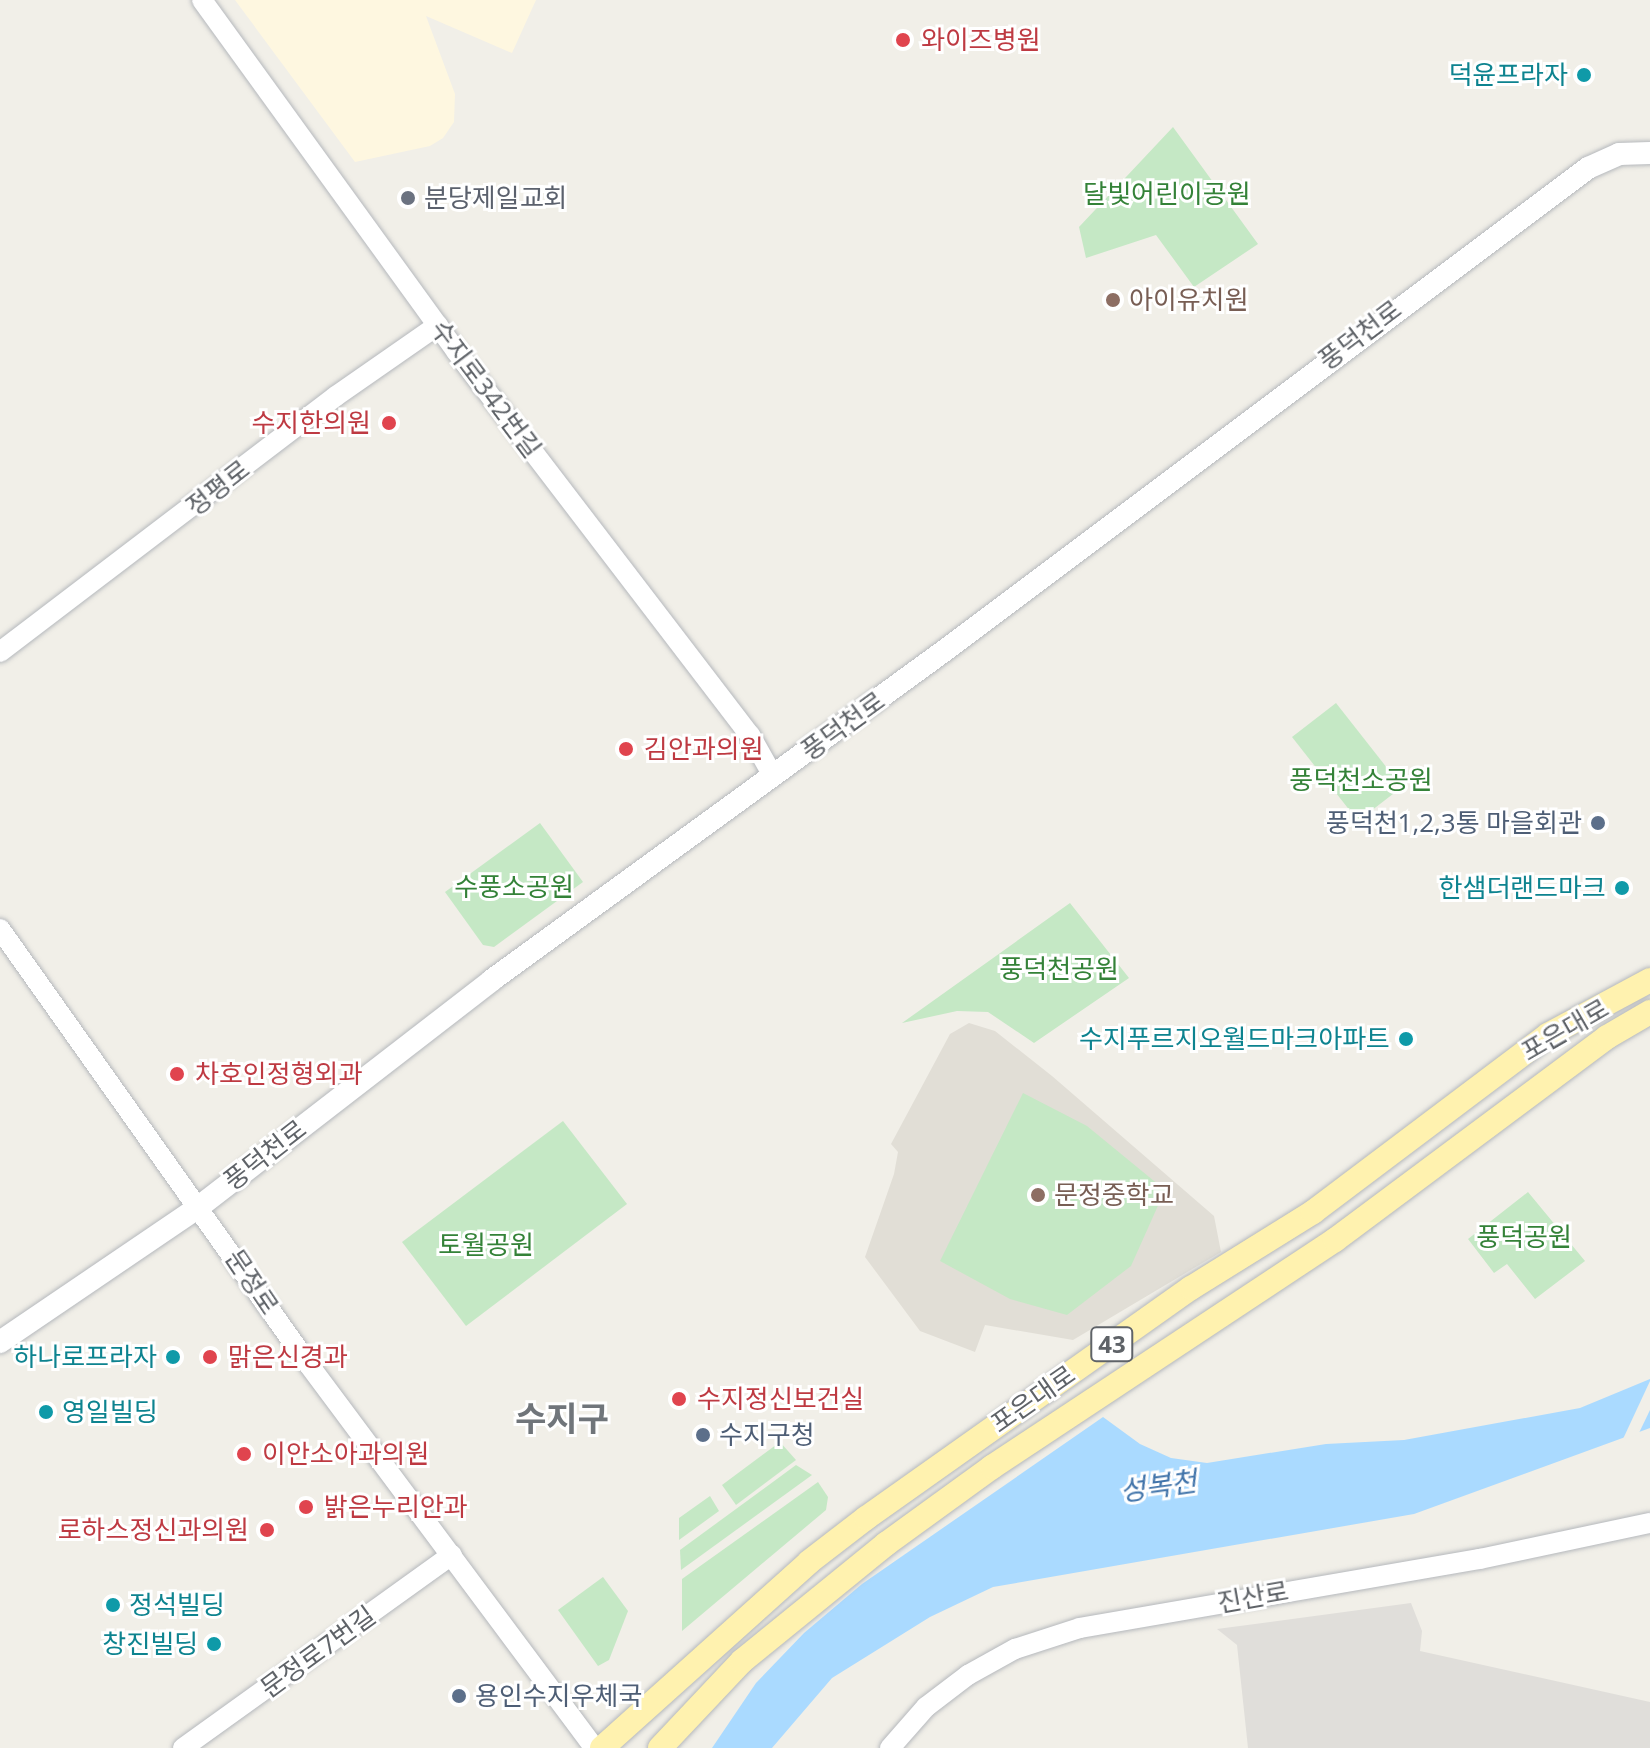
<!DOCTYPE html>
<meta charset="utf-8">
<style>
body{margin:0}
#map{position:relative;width:1650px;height:1748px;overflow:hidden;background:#f1efe8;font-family:"Open Sans","Noto Sans KR",sans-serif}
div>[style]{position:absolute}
.commercial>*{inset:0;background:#fef7e0}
.industrial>*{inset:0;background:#e0deda}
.education>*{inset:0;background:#e1ded6}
.green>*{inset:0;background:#c5e8c5}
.water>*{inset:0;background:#aadaff}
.pier>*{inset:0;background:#f1efe8}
.roads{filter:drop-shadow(0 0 2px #b5b8bc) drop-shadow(0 0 2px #b5b8bc)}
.tertiary>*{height:20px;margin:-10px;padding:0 10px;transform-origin:10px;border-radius:10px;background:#fff}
.secondary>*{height:22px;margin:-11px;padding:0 11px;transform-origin:11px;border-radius:11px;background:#fff}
.primary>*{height:24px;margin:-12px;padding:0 12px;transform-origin:12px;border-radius:12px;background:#fff2af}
.dots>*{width:22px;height:22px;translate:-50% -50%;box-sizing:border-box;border:4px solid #fff;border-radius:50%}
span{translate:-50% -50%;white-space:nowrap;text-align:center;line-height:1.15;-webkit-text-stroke:6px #fff;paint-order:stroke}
.shield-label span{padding:2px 6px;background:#fff;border:2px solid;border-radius:6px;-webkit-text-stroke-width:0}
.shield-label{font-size:24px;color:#5f6368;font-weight:700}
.health-label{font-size:26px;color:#be3a42}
.left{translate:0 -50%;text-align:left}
.right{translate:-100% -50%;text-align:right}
.culture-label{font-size:26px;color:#0d838f}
.park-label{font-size:26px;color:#348238}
.worship-label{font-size:26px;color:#5b616d}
.education-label{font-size:26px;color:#785e54}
.street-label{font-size:26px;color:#5f6368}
.service-label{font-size:26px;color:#4e5e75}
.water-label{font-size:28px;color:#4174aa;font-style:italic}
.district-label{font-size:34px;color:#70757a;font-weight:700}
</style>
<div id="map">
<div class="commercial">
<i style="clip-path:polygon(235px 0,536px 0,512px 53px,426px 16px,455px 94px,454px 122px,443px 138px,430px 146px,355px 162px)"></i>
</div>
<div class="industrial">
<i style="clip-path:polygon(1411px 1603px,1422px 1631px,1420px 1651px,1650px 1702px,1650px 1748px,1248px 1748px,1237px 1645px,1217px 1629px)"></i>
</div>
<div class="education">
<i style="clip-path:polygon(969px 1023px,995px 1031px,1052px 1076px,1214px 1216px,1221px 1252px,1073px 1340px,985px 1325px,975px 1352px,920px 1331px,865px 1257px,894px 1174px,898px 1152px,891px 1144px,950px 1034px)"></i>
</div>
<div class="green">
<i style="clip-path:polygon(1173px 127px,1258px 244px,1194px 287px,1156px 235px,1086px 258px,1079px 227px)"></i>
<i style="clip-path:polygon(1336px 703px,1402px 787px,1358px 821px,1292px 737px)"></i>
<i style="clip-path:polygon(540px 823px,583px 882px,494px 947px,483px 945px,445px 892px)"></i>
<i style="clip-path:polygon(1070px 903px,1129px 978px,1034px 1043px,988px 1012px,957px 1011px,902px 1023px)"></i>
<i style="clip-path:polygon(1023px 1093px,1087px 1126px,1165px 1190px,1131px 1266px,1067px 1315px,1010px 1299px,940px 1261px)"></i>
<i style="clip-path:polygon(563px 1121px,627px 1204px,466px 1326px,402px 1242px)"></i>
<i style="clip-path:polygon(1528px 1192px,1585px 1261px,1535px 1299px,1507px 1264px,1494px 1273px,1468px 1239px)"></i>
<i style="clip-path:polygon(780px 1442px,796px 1460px,736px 1505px,722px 1485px)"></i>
<i style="clip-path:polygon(796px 1465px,812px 1475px,681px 1570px,680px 1550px)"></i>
<i style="clip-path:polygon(818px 1482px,828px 1497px,826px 1510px,682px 1631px,682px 1579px)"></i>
<i style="clip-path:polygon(710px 1496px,719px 1511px,679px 1540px,679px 1518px)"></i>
<i style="clip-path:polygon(603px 1577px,628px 1611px,609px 1660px,598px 1666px,558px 1610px)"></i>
</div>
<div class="water">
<i style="clip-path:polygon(1650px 1379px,1650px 1428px,1414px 1514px,993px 1587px,930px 1617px,832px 1678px,772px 1748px,712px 1748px,756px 1683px,804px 1633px,862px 1584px,1103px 1417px,1140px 1444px,1171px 1458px,1207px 1463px,1326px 1444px,1404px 1440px,1580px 1408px)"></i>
</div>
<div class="pier">
<i style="clip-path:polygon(1650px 1381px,1650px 1410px,1638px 1435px,1623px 1439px)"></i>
</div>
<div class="roads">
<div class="tertiary">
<i style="left:202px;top:0;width:433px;rotate:54.1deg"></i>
<i style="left:456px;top:351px;width:484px;rotate:52.6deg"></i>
<i style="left:750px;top:735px;width:47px;rotate:60.7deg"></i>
<i style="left:0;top:652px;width:422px;rotate:-37.3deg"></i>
<i style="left:336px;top:396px;width:124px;rotate:-34.8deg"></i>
<i style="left:0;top:929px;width:534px;rotate:54.67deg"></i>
<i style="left:309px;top:1365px;width:477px;rotate:53.3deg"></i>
<i style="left:183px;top:1748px;width:331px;rotate:-35.7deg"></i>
<i style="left:890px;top:1748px;width:55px;rotate:-48.7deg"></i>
<i style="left:926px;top:1707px;width:53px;rotate:-37.3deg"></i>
<i style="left:968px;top:1675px;width:54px;rotate:-29deg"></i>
<i style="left:1015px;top:1649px;width:68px;rotate:-17.9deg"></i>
<i style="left:1080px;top:1628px;width:406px;rotate:-9.8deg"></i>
<i style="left:1480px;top:1559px;width:174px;rotate:-12deg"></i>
</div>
<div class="secondary">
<i style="left:0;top:1342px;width:242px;rotate:-34.2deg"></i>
<i style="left:200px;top:1206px;width:369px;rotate:-37.7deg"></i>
<i style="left:492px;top:980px;width:559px;rotate:-36.05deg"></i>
<i style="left:944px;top:651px;width:805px;rotate:-36.87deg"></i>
<i style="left:1588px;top:168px;width:34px;rotate:-24deg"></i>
<i style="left:1619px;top:154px;width:31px;rotate:-2deg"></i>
</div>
<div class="primary">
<i style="left:602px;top:1748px;width:278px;rotate:-41.9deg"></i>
<i style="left:809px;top:1562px;width:72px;rotate:-37.7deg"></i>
<i style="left:866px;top:1518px;width:398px;rotate:-35.3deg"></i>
<i style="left:1191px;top:1288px;width:144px;rotate:-31.9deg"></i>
<i style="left:1313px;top:1212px;width:294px;rotate:-37deg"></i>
<i style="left:1548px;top:1035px;width:116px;rotate:-28.3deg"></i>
<i style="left:660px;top:1748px;width:120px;rotate:-46.7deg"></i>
<i style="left:742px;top:1661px;width:186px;rotate:-39.1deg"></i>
<i style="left:886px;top:1544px;width:131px;rotate:-36deg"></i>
<i style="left:992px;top:1467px;width:411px;rotate:-33.5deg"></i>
<i style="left:1335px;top:1240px;width:339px;rotate:-36.7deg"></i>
<i style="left:1607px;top:1037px;width:50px;rotate:-30.2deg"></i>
</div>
</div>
<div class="dots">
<i style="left:903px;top:40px;background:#e0444e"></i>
<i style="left:1584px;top:75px;background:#0f9aa8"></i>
<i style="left:408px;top:198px;background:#6b7280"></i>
<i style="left:1113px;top:300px;background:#8d6e63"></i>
<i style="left:389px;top:423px;background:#e0444e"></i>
<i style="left:626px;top:749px;background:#e0444e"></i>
<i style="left:1598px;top:823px;background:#5c6f8a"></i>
<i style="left:1622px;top:888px;background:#0f9aa8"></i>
<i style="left:1406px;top:1039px;background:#0f9aa8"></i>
<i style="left:177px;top:1074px;background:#e0444e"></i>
<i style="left:1038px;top:1195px;background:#8d6e63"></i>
<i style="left:173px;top:1357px;background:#0f9aa8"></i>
<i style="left:210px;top:1357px;background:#e0444e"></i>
<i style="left:679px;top:1399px;background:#e0444e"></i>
<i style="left:46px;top:1412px;background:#0f9aa8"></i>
<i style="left:703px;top:1435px;background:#5c6f8a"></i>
<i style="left:244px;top:1454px;background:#e0444e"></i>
<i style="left:306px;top:1507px;background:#e0444e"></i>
<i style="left:267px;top:1530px;background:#e0444e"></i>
<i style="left:113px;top:1605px;background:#0f9aa8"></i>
<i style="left:214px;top:1644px;background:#0f9aa8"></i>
<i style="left:459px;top:1696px;background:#5c6f8a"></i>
</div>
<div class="shield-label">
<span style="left:1112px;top:1344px">43</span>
</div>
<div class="health-label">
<span class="left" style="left:921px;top:40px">와이즈병원</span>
<span class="right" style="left:371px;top:423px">수지한의원</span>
<span class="left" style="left:644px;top:749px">김안과의원</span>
<span class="left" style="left:195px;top:1074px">차호인정형외과</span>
<span class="left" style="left:228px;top:1357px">맑은신경과</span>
<span class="left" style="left:697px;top:1399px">수지정신보건실</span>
<span class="left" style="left:262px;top:1454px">이안소아과의원</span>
<span class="left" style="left:324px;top:1507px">밝은누리안과</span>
<span class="right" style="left:249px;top:1530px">로하스정신과의원</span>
</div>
<div class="culture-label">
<span class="right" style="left:1568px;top:75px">덕윤프라자</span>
<span class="right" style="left:1606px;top:888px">한샘더랜드마크</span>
<span class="right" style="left:1390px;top:1039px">수지푸르지오월드마크아파트</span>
<span class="right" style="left:157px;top:1357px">하나로프라자</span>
<span class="left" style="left:62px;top:1412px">영일빌딩</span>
<span class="left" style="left:129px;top:1605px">정석빌딩</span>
<span class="right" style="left:198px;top:1644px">창진빌딩</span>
</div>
<div class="park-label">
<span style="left:1167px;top:194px">달빛어린이공원</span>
<span style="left:1361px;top:780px">풍덕천소공원</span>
<span style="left:514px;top:887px">수풍소공원</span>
<span style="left:1059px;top:969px">풍덕천공원</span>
<span style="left:1524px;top:1237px">풍덕공원</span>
<span style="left:486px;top:1245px">토월공원</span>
</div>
<div class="worship-label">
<span class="left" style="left:424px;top:198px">분당제일교회</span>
</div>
<div class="education-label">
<span class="left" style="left:1129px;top:300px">아이유치원</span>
<span class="left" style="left:1054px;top:1195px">문정중학교</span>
</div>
<div class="street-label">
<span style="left:1360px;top:335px;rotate:-37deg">풍덕천로</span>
<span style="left:486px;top:389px;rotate:53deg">수지로342번길</span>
<span style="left:218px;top:488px;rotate:-38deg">정평로</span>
<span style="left:843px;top:726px;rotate:-36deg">풍덕천로</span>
<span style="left:1565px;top:1030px;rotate:-30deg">포은대로</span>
<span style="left:265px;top:1155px;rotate:-38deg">풍덕천로</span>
<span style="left:252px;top:1282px;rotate:56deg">문정로</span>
<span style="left:1033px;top:1399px;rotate:-35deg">포은대로</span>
<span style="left:1253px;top:1597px;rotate:-10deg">진산로</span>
<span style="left:318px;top:1652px;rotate:-36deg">문정로7번길</span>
</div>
<div class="service-label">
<span class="right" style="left:1582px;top:823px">풍덕천1,2,3통 마을회관</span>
<span class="left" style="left:719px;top:1435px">수지구청</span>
<span class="left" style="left:475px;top:1696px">용인수지우체국</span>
</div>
<div class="water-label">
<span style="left:1158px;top:1485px;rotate:-8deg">성복천</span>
</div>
<div class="district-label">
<span style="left:562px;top:1419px">수지구</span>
</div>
</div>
